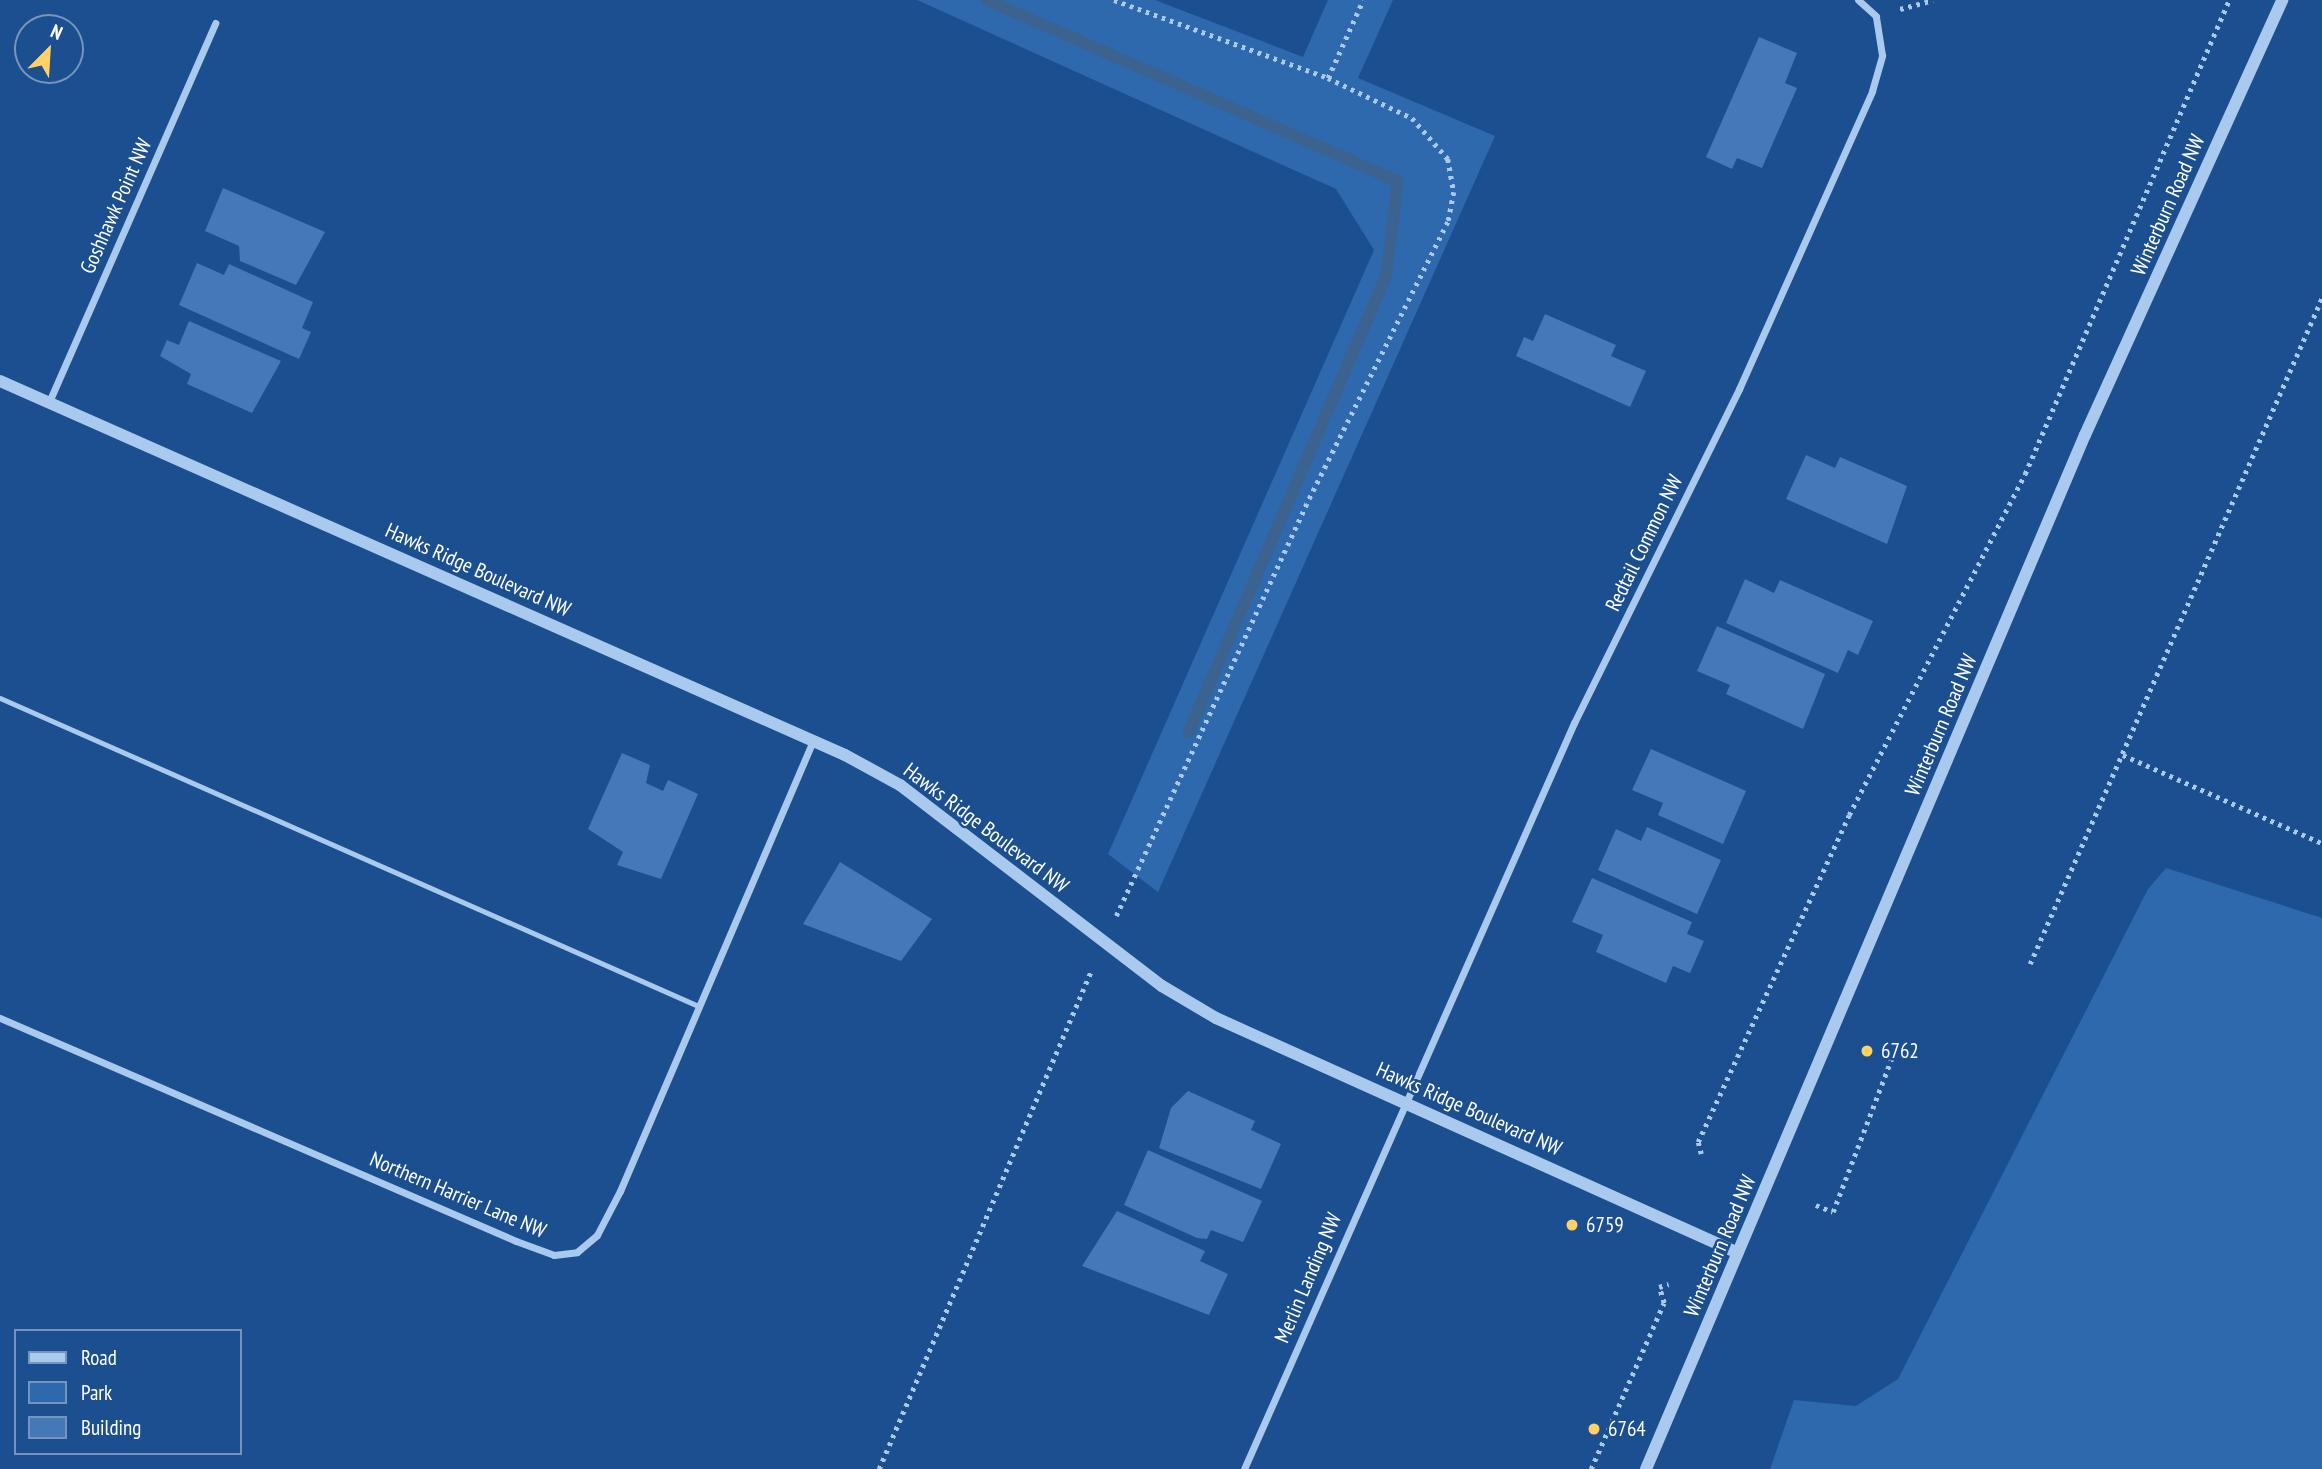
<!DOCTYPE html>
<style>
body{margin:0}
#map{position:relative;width:2322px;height:1469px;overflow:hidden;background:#1b4f8f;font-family:"PT Sans Narrow",sans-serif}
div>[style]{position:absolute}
.green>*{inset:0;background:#2e69ad}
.stream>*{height:12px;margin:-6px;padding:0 6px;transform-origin:6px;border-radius:6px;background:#3c6290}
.building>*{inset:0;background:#4478b7}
.path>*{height:4.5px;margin-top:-2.25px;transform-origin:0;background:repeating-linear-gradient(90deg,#a9c9ee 0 3.5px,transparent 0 8.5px)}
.service>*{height:5px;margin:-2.5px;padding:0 2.5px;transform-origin:2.5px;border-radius:2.5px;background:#a9c9ee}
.minor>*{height:7px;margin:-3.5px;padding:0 3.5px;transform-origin:3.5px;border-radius:3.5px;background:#a9c9ee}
.tertiary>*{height:12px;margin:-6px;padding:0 6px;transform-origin:6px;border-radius:6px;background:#a9c9ee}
.dots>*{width:19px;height:19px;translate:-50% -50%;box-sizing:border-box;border:4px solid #1b4f8f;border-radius:50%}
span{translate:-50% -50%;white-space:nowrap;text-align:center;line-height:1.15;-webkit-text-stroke:5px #1b4f8f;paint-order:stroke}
.street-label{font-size:21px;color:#fff}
.poi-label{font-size:21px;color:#fff}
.left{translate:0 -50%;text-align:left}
.legend{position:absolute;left:14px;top:1329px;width:228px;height:126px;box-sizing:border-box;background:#1b4f8f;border:2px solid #7695bc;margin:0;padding:9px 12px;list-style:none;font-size:21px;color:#fff}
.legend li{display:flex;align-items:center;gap:14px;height:35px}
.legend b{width:35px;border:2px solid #7695bc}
.north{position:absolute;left:14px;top:14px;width:70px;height:70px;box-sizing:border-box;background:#1b4f8f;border:2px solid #7695bc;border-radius:50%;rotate:24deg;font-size:19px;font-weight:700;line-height:28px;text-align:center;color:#fff}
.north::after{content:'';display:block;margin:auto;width:24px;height:32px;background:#ffd166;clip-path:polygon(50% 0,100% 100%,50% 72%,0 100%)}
</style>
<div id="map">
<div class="green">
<i style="clip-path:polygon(917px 0,1155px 0,1303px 57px,1328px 0,1393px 0,1358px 78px,1495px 136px,1158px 892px,1108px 854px,1374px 250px,1336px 189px)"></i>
<i style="clip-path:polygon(2166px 868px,2322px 918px,2322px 1469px,1770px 1469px,1794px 1400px,1856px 1406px,1898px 1379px,2148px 889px)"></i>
</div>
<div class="stream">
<i style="left:987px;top:0;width:449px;rotate:23.8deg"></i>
<i style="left:1398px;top:181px;width:96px;rotate:97.2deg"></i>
<i style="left:1386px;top:276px;width:497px;rotate:113.4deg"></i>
</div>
<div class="building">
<i style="clip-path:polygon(1759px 37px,1797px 53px,1785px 83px,1797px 88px,1762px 168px,1737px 158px,1732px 169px,1706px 157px)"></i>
<i style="clip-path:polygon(223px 188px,325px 232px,296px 285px,240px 261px,239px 246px,205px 231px)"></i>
<i style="clip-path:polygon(197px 263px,224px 275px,229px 264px,313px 302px,302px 328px,311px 332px,299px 359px,179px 305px)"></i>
<i style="clip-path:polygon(1545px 314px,1616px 345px,1611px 356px,1646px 371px,1630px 407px,1516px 356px,1524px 337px,1533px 341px)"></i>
<i style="clip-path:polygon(189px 321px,281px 361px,252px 413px,187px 384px,191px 374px,160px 356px,167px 340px,179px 345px)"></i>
<i style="clip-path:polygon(1806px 455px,1835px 468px,1840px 457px,1907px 486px,1887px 544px,1786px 499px)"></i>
<i style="clip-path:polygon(1745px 579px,1774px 593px,1780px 580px,1873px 621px,1858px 655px,1848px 650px,1838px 673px,1726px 623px)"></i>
<i style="clip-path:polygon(1717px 626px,1825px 674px,1803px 729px,1726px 694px,1730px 685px,1697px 671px)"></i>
<i style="clip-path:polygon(1651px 749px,1746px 791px,1723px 844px,1658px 815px,1663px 803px,1632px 790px)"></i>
<i style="clip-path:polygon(622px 753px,650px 765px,646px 783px,663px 791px,668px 780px,698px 794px,661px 879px,617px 865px,623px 852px,588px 829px)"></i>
<i style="clip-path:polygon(1647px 827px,1721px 860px,1697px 914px,1598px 870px,1616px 829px,1641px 841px)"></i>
<i style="clip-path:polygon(840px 862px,932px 919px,901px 961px,803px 924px)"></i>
<i style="clip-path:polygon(1592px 878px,1692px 922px,1687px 934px,1704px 941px,1690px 973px,1673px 966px,1666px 983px,1596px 952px,1603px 935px,1572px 922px)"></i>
<i style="clip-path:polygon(1188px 1091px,1255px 1121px,1251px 1130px,1281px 1144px,1261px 1189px,1159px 1148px,1171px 1108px)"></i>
<i style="clip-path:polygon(1148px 1150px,1262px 1201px,1243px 1242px,1211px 1230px,1207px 1239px,1197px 1238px,1124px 1205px)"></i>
<i style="clip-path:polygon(1117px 1211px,1205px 1251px,1200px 1261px,1228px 1274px,1209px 1315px,1082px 1266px)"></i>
</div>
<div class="path">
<i style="left:1114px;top:0;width:228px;rotate:20deg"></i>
<i style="left:1328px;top:78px;width:93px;rotate:25.5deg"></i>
<i style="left:1412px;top:118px;width:55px;rotate:48.7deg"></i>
<i style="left:1448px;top:159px;width:34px;rotate:80deg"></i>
<i style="left:1454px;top:192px;width:31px;rotate:101deg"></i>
<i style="left:1448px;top:222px;width:315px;rotate:116.6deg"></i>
<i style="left:1307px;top:504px;width:454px;rotate:114.8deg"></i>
<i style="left:1900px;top:9px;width:34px;rotate:-15deg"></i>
<i style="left:1328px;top:78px;width:85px;rotate:-65.8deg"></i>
<i style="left:2123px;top:755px;width:218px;rotate:23.9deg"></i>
<i style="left:2030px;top:964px;width:727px;rotate:-66.33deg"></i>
<i style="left:1701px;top:1154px;width:12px;rotate:-104deg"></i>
<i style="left:1698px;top:1142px;width:360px;rotate:-65.2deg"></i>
<i style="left:1849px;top:815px;width:384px;rotate:-62.7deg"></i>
<i style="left:2025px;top:474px;width:516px;rotate:-66.71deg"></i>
<i style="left:1816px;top:1205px;width:18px;rotate:22deg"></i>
<i style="left:1833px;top:1212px;width:171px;rotate:-69.1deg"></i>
<i style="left:879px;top:1469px;width:543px;rotate:-66.93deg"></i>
<i style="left:1591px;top:1469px;width:181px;rotate:-66.3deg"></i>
<i style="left:1664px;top:1303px;width:17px;rotate:-107deg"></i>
<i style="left:1659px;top:1287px;width:10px;rotate:-17deg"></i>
</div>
<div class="service">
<i style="left:0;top:698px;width:761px;rotate:23.8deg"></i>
</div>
<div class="minor">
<i style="left:49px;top:402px;width:414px;rotate:-66.3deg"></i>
<i style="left:0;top:1018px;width:562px;rotate:23.37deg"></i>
<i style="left:516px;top:1241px;width:40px;rotate:20.2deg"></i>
<i style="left:554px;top:1255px;width:23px;rotate:-7deg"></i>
<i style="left:577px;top:1252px;width:26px;rotate:-40deg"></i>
<i style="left:597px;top:1235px;width:50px;rotate:-62.4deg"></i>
<i style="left:620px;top:1191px;width:490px;rotate:-66.8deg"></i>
<i style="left:1244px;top:1469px;width:816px;rotate:-66.14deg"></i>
<i style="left:1574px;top:723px;width:373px;rotate:-63.7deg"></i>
<i style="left:1739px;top:389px;width:326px;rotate:-65.9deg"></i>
<i style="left:1872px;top:91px;width:37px;rotate:-74deg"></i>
<i style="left:1882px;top:55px;width:39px;rotate:-99deg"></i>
<i style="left:1876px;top:16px;width:24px;rotate:-138deg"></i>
</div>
<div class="tertiary">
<i style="left:0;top:381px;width:924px;rotate:23.87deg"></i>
<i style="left:845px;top:755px;width:63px;rotate:28.6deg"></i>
<i style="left:900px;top:785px;width:330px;rotate:37.5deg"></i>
<i style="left:1162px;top:986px;width:63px;rotate:30.7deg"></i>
<i style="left:1216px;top:1018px;width:572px;rotate:24.24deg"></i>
<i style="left:1646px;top:1469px;width:1123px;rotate:-67deg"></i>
<i style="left:2085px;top:435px;width:478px;rotate:-65.6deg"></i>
</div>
<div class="dots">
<i style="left:1867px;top:1051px;background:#ffd166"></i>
<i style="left:1572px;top:1225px;background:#ffd166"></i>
<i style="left:1594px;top:1429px;background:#ffd166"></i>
</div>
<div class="street-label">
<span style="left:2168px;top:205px;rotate:-66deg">Winterburn Road NW</span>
<span style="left:116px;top:206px;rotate:-66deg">Goshhawk Point NW</span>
<span style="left:1644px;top:543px;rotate:-64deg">Redtail Common NW</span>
<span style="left:478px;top:570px;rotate:24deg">Hawks Ridge Boulevard NW</span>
<span style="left:1941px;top:725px;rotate:-67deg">Winterburn Road NW</span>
<span style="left:986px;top:828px;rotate:37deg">Hawks Ridge Boulevard NW</span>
<span style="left:1469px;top:1109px;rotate:24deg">Hawks Ridge Boulevard NW</span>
<span style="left:458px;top:1195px;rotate:23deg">Northern Harrier Lane NW</span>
<span style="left:1720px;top:1246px;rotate:-67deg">Winterburn Road NW</span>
<span style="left:1308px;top:1278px;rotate:-67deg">Merlin Landing NW</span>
</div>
<div class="poi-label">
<span class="left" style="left:1881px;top:1051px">6762</span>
<span class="left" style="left:1586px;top:1225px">6759</span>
<span class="left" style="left:1608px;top:1429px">6764</span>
</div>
<ul class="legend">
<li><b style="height:9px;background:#a9c9ee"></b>Road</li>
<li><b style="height:19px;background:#2e69ad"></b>Park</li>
<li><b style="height:19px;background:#4478b7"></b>Building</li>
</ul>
<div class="north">N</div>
</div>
